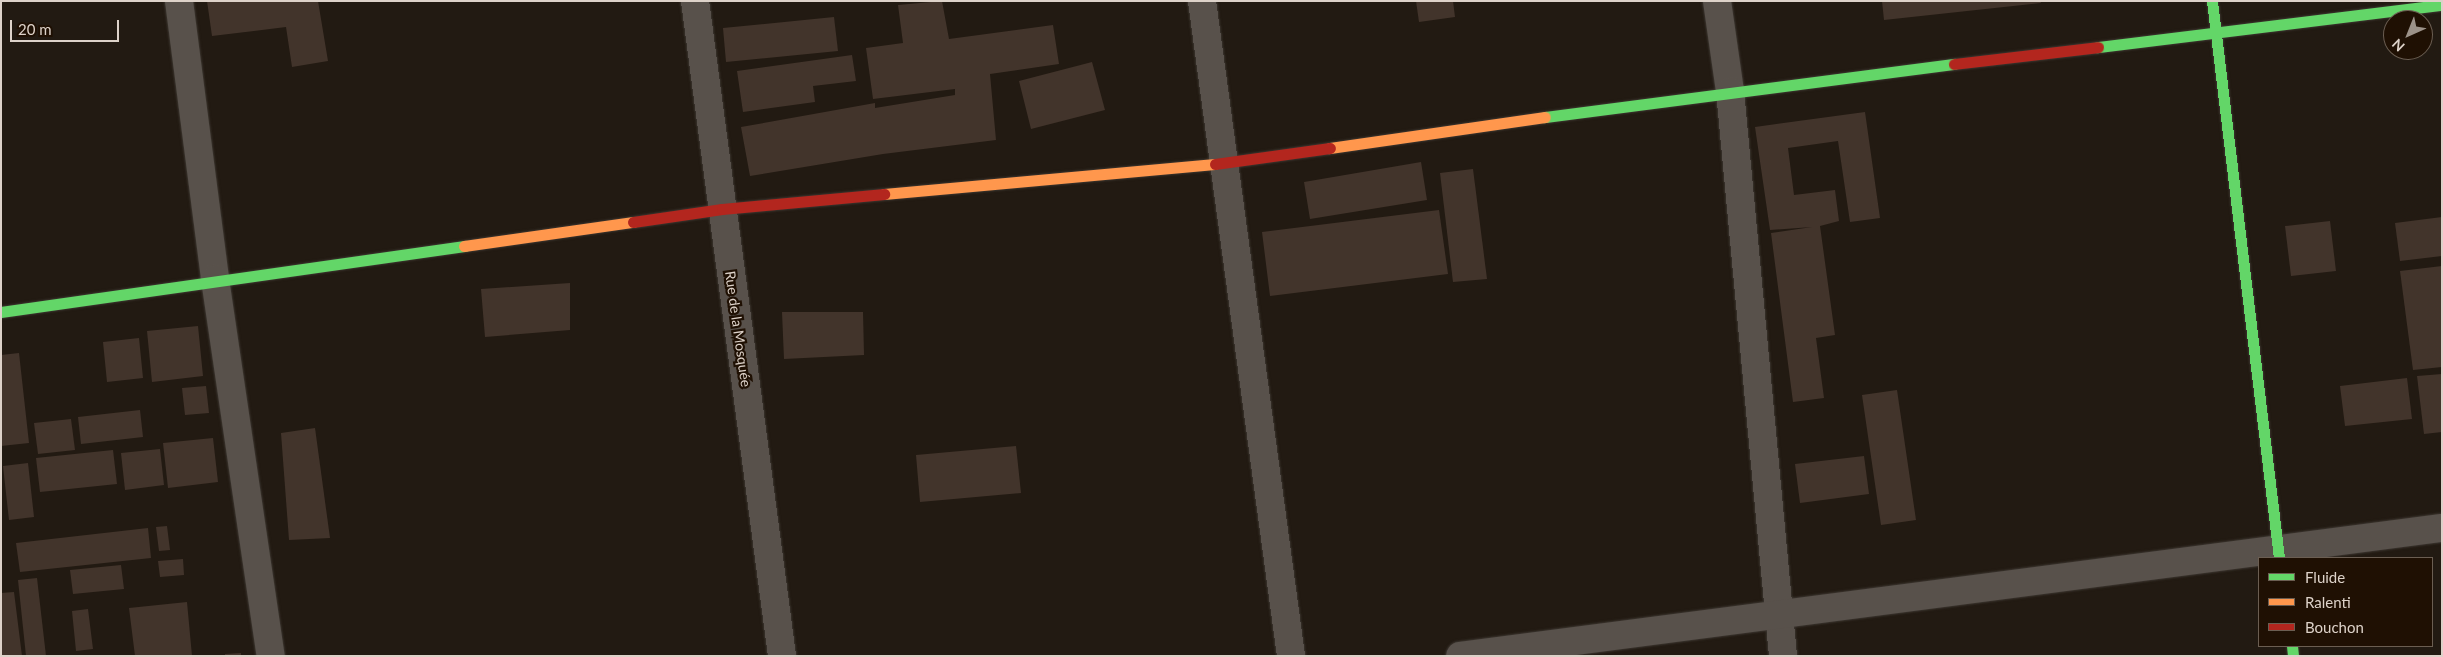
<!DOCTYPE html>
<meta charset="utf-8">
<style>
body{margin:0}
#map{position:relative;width:2443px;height:657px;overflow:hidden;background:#221a12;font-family:Lato,sans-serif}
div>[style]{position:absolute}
.building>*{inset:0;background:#42342b}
.roads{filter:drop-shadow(0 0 1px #3d3731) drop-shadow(0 0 1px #3d3731)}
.street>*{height:28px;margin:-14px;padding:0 14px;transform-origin:14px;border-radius:14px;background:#58514b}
.fast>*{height:11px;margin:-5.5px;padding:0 5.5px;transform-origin:5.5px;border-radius:5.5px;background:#63d668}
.slow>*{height:11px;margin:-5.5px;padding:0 5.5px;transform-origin:5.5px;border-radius:5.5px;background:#ff974d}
.jam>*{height:11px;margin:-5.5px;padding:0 5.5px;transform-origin:5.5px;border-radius:5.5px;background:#b3261e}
span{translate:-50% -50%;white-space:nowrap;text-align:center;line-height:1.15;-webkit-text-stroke:4.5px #1f1003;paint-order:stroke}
.street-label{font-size:14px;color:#ddd2c9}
.frame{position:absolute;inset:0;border:2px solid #ddd2c9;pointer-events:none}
.legend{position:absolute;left:2258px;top:557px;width:175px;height:90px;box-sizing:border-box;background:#1f1003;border:1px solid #6b5e52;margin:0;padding:6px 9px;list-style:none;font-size:15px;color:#ddd2c9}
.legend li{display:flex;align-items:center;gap:10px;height:25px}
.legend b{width:25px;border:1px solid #6b5e52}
.north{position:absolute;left:2383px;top:10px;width:50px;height:50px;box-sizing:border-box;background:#1f1003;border:1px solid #6b5e52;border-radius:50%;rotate:224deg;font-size:14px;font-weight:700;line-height:20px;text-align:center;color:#ddd2c9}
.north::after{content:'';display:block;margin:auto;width:18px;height:22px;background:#9c9289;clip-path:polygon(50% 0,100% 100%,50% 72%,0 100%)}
.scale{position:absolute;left:10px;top:20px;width:109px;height:22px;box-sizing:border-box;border:2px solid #ddd2c9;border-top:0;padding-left:6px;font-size:15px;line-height:18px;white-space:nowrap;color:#ddd2c9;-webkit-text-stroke:4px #1f1003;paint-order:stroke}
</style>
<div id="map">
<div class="building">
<i style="clip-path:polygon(207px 1px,318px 1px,328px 61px,292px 67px,286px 27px,212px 36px)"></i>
<i style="clip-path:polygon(942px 1px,949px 39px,1053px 25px,1059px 64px,990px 74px,996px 140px,883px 154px,750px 176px,741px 127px,875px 103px,875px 108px,955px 95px,955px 89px,873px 99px,866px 48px,903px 43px,898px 5px)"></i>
<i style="clip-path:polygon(1416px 1px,1453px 1px,1455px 17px,1419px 22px)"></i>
<i style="clip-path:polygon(1882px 1px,2040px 1px,2041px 3px,1884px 20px)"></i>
<i style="clip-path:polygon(834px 17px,838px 51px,726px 62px,723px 28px)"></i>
<i style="clip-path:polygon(852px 55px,856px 81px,813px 86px,815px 102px,743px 112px,737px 71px)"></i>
<i style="clip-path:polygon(1092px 62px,1105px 110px,1031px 129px,1019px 81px)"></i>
<i style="clip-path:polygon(1865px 112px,1880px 218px,1850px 222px,1838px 141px,1788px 148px,1794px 195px,1835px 190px,1839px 221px,1820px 226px,1835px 335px,1816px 338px,1824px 398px,1793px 402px,1771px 233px,1812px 227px,1770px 230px,1755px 127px)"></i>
<i style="clip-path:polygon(1421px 162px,1427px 200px,1310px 219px,1304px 182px)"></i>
<i style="clip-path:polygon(1473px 169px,1487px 279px,1453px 282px,1440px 173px)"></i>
<i style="clip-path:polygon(1439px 210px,1448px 274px,1270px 296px,1262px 232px)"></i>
<i style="clip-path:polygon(2442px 217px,2442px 256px,2400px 261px,2395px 223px)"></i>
<i style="clip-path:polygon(2330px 221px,2336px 271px,2291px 276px,2285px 226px)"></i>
<i style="clip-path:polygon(2442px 266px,2442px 367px,2413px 370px,2400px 271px)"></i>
<i style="clip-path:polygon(570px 283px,570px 330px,485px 337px,481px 289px)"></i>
<i style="clip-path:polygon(782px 312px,863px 312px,864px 355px,784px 359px)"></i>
<i style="clip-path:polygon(198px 326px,203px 376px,152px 382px,147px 331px)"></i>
<i style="clip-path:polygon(139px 338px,143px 378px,107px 382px,103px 342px)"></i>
<i style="clip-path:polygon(19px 353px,29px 443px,1px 446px,1px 355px)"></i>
<i style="clip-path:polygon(2442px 374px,2442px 432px,2424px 434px,2417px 376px)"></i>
<i style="clip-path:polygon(2407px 378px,2412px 419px,2345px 426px,2340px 386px)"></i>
<i style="clip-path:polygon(206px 386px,209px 413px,185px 415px,182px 388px)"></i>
<i style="clip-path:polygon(1897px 390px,1916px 520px,1881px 525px,1862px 395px)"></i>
<i style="clip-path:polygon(140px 410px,143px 437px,81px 444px,78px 417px)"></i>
<i style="clip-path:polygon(71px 419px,75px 450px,38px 454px,34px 423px)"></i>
<i style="clip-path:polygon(315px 428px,330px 538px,289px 540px,281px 433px)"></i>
<i style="clip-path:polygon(213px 438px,218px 482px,168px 488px,163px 443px)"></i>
<i style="clip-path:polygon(1016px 446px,1021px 493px,920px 502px,916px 455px)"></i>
<i style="clip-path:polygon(160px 449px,164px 485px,125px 490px,121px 453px)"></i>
<i style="clip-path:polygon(113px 450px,117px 484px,40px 492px,36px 458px)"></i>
<i style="clip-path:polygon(1864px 456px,1869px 494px,1800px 503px,1795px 464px)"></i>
<i style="clip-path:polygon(28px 463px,34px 517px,9px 520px,3px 466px)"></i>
<i style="clip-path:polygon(167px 526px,170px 550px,159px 551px,156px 527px)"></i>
<i style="clip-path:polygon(148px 528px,151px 558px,20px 572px,16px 543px)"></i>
<i style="clip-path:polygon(183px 559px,184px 575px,160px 577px,158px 561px)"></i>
<i style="clip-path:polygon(121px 565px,124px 589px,73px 594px,70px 570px)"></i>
<i style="clip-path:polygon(37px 578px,46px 656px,26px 656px,18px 580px)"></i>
<i style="clip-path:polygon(14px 592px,22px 656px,1px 656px,1px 593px)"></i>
<i style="clip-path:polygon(187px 602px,192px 656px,135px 656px,129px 608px)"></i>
<i style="clip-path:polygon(88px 609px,93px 649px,76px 651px,72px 611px)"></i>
<i style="clip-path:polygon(241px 653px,241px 656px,225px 656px,225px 654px)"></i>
</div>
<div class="roads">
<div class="street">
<i style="left:179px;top:1px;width:280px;rotate:82.6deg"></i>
<i style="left:215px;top:279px;width:381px;rotate:81.6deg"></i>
<i style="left:695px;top:1px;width:661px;rotate:82.43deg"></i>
<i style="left:1202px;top:1px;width:661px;rotate:82.26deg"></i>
<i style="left:1717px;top:1px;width:91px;rotate:81.8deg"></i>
<i style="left:1730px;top:91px;width:567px;rotate:84.64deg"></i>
<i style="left:1460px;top:656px;width:990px;rotate:-7.43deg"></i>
</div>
<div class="fast">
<i style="left:2212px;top:1px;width:561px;rotate:83.14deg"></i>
<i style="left:2098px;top:47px;width:347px;rotate:-7deg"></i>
<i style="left:1545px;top:117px;width:412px;rotate:-7.4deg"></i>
<i style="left:1px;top:312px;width:468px;rotate:-8.1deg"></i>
<i style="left:2292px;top:646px;width:10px;rotate:84deg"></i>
</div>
<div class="slow">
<i style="left:1330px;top:148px;width:217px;rotate:-8.2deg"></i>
<i style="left:884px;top:194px;width:332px;rotate:-5.2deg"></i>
<i style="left:464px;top:246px;width:171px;rotate:-8.1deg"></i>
</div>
<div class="jam">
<i style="left:1954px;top:64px;width:145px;rotate:-6.7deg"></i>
<i style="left:1215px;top:164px;width:116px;rotate:-7.9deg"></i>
<i style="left:633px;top:222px;width:90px;rotate:-8.3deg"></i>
<i style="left:722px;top:209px;width:163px;rotate:-5.3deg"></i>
</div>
</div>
<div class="street-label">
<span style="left:738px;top:329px;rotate:82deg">Rue de la Mosquée</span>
</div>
<div class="frame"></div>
<ul class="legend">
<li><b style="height:6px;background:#63d668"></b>Fluide</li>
<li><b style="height:6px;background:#ff974d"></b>Ralenti</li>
<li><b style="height:6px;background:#b3261e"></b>Bouchon</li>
</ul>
<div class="north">N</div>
<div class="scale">20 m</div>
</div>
